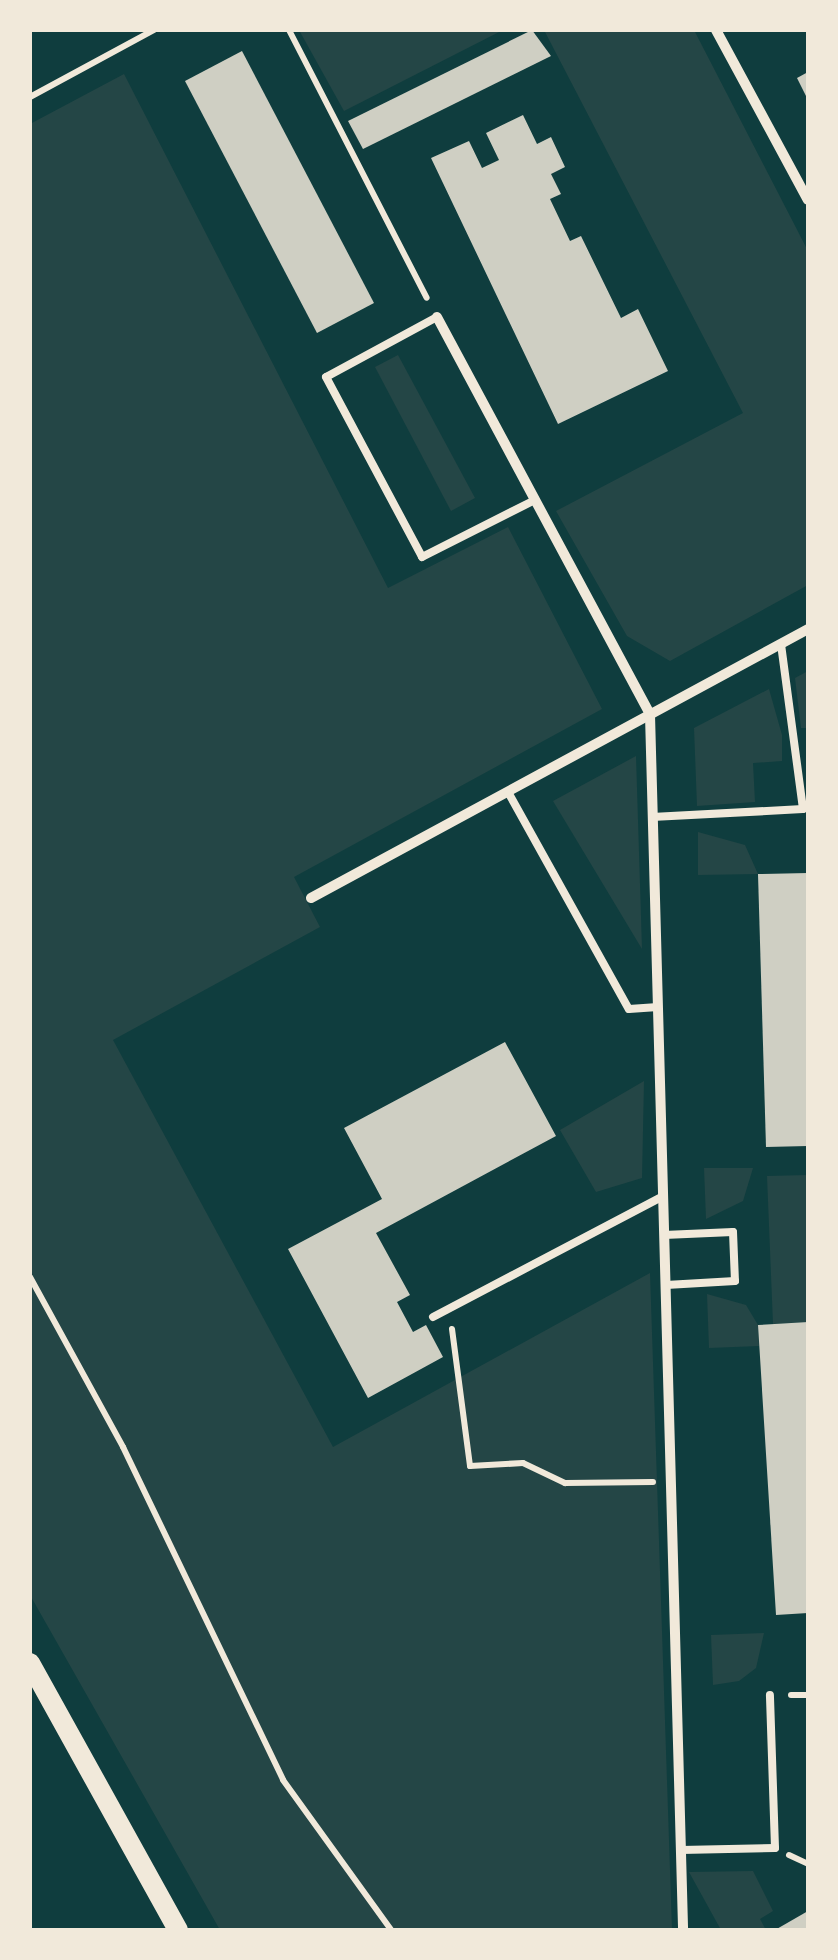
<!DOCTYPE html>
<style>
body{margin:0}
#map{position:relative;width:838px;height:1960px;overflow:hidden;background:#0f3d3e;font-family:Rubik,sans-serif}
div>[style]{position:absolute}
.green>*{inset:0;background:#244646}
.building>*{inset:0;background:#cfcfc3}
.path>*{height:6px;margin:-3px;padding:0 3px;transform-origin:3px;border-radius:3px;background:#f1e9da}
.service>*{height:8px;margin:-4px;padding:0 4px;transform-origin:4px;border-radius:4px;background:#f1e9da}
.minor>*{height:10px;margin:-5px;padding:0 5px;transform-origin:5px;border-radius:5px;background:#f1e9da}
.secondary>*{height:20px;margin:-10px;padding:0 10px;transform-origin:10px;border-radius:10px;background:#f1e9da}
span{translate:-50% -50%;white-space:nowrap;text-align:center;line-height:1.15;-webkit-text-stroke:9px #f1e9da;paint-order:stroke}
.frame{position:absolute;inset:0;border:32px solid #f1e9da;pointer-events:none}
</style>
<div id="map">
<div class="green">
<i style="clip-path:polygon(299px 30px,503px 30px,344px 111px)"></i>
<i style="clip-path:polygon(544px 30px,694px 30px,808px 251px,808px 585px,670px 661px,627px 636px,556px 511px,743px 413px)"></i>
<i style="clip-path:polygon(124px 74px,388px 588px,508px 527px,602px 709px,294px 877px,320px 927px,113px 1040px,333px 1447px,650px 1273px,672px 1930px,220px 1930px,30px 1595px,30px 124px)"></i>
<i style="clip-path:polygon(398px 355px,475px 498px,451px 511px,375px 367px)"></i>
<i style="clip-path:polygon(808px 671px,808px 728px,801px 728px,795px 678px)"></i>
<i style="clip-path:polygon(769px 689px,782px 735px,782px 761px,753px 763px,755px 802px,697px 806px,694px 728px)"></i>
<i style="clip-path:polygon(636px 756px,642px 949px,553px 801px)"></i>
<i style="clip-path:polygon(698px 832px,745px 845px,758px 874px,698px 875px)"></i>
<i style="clip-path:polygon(644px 1081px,642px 1178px,596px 1192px,560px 1130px)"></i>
<i style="clip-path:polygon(704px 1168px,753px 1168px,743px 1201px,706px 1219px)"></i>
<i style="clip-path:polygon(808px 1175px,808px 1322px,773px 1324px,767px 1176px)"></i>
<i style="clip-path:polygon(707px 1294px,746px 1305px,758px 1325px,759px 1346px,709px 1348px)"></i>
<i style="clip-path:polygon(764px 1633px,756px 1668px,739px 1681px,713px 1685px,711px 1635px)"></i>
<i style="clip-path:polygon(753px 1871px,773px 1911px,760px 1919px,766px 1930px,721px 1930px,689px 1872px)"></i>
</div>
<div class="building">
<i style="clip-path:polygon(532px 30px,551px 56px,363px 149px,348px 121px)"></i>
<i style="clip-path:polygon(242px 51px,374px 303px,317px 333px,185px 81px)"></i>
<i style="clip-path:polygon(808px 72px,808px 100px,797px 78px)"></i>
<i style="clip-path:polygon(523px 115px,537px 144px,551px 137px,565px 167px,551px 174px,561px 194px,550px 199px,570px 241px,581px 236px,621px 318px,638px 309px,668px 371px,558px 424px,431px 158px,469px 141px,482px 168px,499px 160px,486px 133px)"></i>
<i style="clip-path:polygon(808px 873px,808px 1146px,766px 1147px,758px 874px)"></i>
<i style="clip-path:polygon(505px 1042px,556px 1136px,376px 1233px,410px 1295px,397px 1302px,413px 1332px,426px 1325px,443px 1357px,368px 1398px,288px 1249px,382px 1199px,344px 1128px)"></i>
<i style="clip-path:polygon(808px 1322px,808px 1613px,776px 1615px,758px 1325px)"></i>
<i style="clip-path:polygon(808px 1911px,808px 1930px,775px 1930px)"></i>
</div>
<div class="path">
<i style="left:289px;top:30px;width:301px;rotate:62.8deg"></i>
<i style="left:30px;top:97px;width:141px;rotate:-28.4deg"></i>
<i style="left:30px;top:1277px;width:194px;rotate:61.3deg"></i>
<i style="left:123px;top:1447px;width:369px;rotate:64.3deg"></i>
<i style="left:283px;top:1780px;width:185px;rotate:54.2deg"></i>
<i style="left:452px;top:1329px;width:138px;rotate:82.5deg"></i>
<i style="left:470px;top:1466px;width:53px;rotate:-3.2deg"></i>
<i style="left:523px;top:1463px;width:47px;rotate:25.5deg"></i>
<i style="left:565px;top:1483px;width:88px;rotate:-0.7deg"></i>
<i style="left:791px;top:1695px;width:17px"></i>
<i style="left:789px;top:1855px;width:21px;rotate:25deg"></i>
</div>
<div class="service">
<i style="left:437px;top:317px;width:126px;rotate:151.6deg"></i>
<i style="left:326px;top:377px;width:204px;rotate:61.9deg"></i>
<i style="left:422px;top:557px;width:127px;rotate:-26.8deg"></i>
<i style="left:508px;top:792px;width:248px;rotate:60.9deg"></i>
<i style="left:629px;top:1009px;width:29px;rotate:-4deg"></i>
<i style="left:652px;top:817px;width:151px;rotate:-3deg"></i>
<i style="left:803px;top:809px;width:166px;rotate:-97.6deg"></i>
<i style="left:664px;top:1235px;width:69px;rotate:-2.5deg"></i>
<i style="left:733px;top:1232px;width:49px;rotate:87.7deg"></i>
<i style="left:735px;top:1281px;width:69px;rotate:176.7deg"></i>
<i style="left:433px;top:1317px;width:260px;rotate:-27.7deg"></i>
<i style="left:681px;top:1850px;width:94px;rotate:-1.2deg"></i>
<i style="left:775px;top:1848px;width:153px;rotate:-91.9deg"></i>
</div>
<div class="minor">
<i style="left:716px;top:30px;width:193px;rotate:61.6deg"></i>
<i style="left:437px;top:317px;width:451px;rotate:61.8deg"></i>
<i style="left:650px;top:715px;width:1215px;rotate:88.44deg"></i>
<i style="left:311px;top:898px;width:565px;rotate:-28.42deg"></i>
</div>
<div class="secondary">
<i style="left:30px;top:1663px;width:305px;rotate:61deg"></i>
</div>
<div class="frame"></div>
</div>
